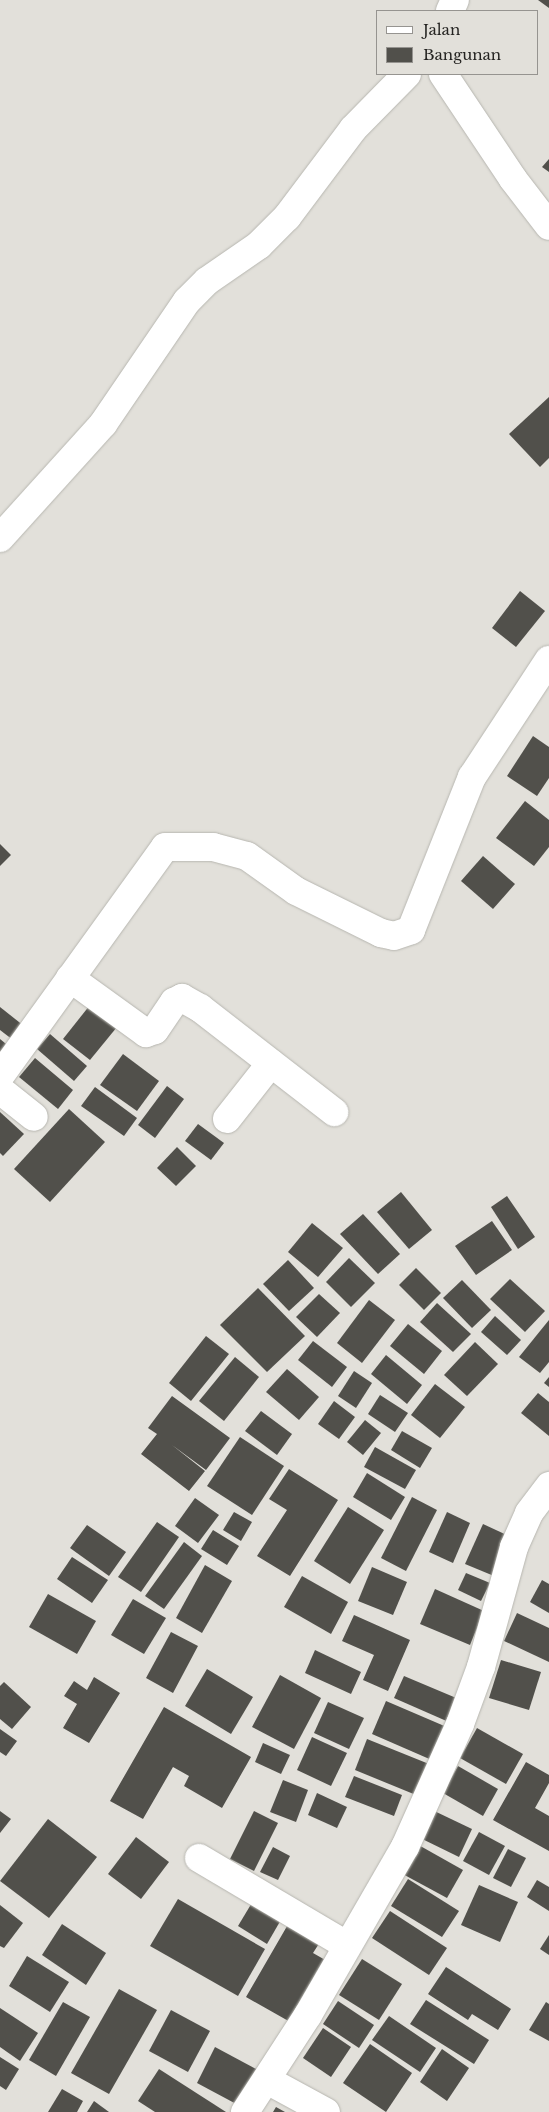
<!DOCTYPE html>
<style>
body{margin:0}
#map{position:relative;width:549px;height:2112px;overflow:hidden;background:#e2e0da;font-family:"Libre Baskerville",serif}
div>[style]{position:absolute}
.building>*{inset:0;background:#51504b}
.roads{filter:drop-shadow(0 0 1px #b7b6b0) drop-shadow(0 0 1px #b7b6b0)}
.street>*{height:28px;margin:-14px;padding:0 14px;transform-origin:14px;border-radius:14px;background:#fff}
span{translate:-50% -50%;white-space:nowrap;text-align:center;line-height:1.15;-webkit-text-stroke:5px #e2e0da;paint-order:stroke}
.legend{position:absolute;left:376px;top:10px;width:162px;height:65px;box-sizing:border-box;background:#e2e0da;border:1px solid #969490;margin:0;padding:6px 9px;list-style:none;font-size:15px;color:#242321}
.legend li{display:flex;align-items:center;gap:10px;height:25px}
.legend b{width:25px;border:1px solid #969490}
</style>
<div id="map">
<div class="building">
<i style="clip-path:polygon(538px 0,549px 0,549px 8px)"></i>
<i style="clip-path:polygon(549px 159px,549px 172px,542px 167px)"></i>
<i style="clip-path:polygon(549px 397px,549px 458px,540px 467px,509px 434px)"></i>
<i style="clip-path:polygon(520px 591px,545px 611px,516px 647px,492px 628px)"></i>
<i style="clip-path:polygon(533px 736px,549px 747px,549px 778px,537px 796px,507px 776px)"></i>
<i style="clip-path:polygon(525px 801px,549px 820px,549px 847px,534px 866px,496px 838px)"></i>
<i style="clip-path:polygon(0 844px,11px 855px,0 866px)"></i>
<i style="clip-path:polygon(483px 856px,515px 884px,493px 909px,461px 881px)"></i>
<i style="clip-path:polygon(90px 1005px,117px 1027px,90px 1060px,63px 1039px)"></i>
<i style="clip-path:polygon(0 1007px,24px 1026px,13px 1040px,0 1030px)"></i>
<i style="clip-path:polygon(50px 1034px,87px 1066px,74px 1081px,37px 1049px)"></i>
<i style="clip-path:polygon(0 1039px,11px 1048px,0 1061px)"></i>
<i style="clip-path:polygon(123px 1054px,159px 1081px,137px 1111px,100px 1085px)"></i>
<i style="clip-path:polygon(35px 1058px,73px 1090px,58px 1109px,19px 1077px)"></i>
<i style="clip-path:polygon(167px 1086px,184px 1099px,155px 1138px,138px 1125px)"></i>
<i style="clip-path:polygon(95px 1087px,137px 1118px,124px 1136px,81px 1106px)"></i>
<i style="clip-path:polygon(69px 1109px,105px 1142px,50px 1202px,14px 1169px)"></i>
<i style="clip-path:polygon(0 1112px,24px 1134px,3px 1156px,0 1153px)"></i>
<i style="clip-path:polygon(198px 1124px,224px 1143px,211px 1160px,185px 1141px)"></i>
<i style="clip-path:polygon(177px 1147px,196px 1166px,176px 1186px,157px 1168px)"></i>
<i style="clip-path:polygon(401px 1192px,432px 1230px,409px 1249px,377px 1212px)"></i>
<i style="clip-path:polygon(507px 1196px,535px 1237px,518px 1249px,491px 1207px)"></i>
<i style="clip-path:polygon(363px 1214px,400px 1254px,378px 1274px,340px 1234px)"></i>
<i style="clip-path:polygon(492px 1221px,512px 1250px,476px 1275px,455px 1246px)"></i>
<i style="clip-path:polygon(312px 1223px,343px 1248px,318px 1277px,288px 1252px)"></i>
<i style="clip-path:polygon(349px 1258px,375px 1283px,351px 1307px,326px 1282px)"></i>
<i style="clip-path:polygon(288px 1260px,314px 1288px,289px 1311px,263px 1284px)"></i>
<i style="clip-path:polygon(416px 1268px,441px 1293px,424px 1310px,399px 1285px)"></i>
<i style="clip-path:polygon(510px 1279px,545px 1311px,525px 1332px,490px 1299px)"></i>
<i style="clip-path:polygon(462px 1280px,491px 1310px,472px 1328px,443px 1298px)"></i>
<i style="clip-path:polygon(258px 1288px,305px 1336px,267px 1372px,220px 1325px)"></i>
<i style="clip-path:polygon(319px 1294px,340px 1313px,317px 1337px,296px 1317px)"></i>
<i style="clip-path:polygon(369px 1300px,395px 1320px,362px 1363px,337px 1343px)"></i>
<i style="clip-path:polygon(437px 1303px,471px 1334px,453px 1352px,420px 1322px)"></i>
<i style="clip-path:polygon(495px 1316px,521px 1340px,507px 1355px,481px 1332px)"></i>
<i style="clip-path:polygon(549px 1320px,549px 1362px,540px 1373px,519px 1357px)"></i>
<i style="clip-path:polygon(408px 1324px,442px 1351px,424px 1374px,390px 1346px)"></i>
<i style="clip-path:polygon(206px 1336px,229px 1354px,191px 1401px,169px 1383px)"></i>
<i style="clip-path:polygon(313px 1341px,347px 1367px,332px 1387px,298px 1360px)"></i>
<i style="clip-path:polygon(475px 1342px,498px 1364px,467px 1396px,444px 1375px)"></i>
<i style="clip-path:polygon(386px 1355px,422px 1385px,407px 1404px,371px 1374px)"></i>
<i style="clip-path:polygon(235px 1357px,259px 1377px,224px 1421px,199px 1401px)"></i>
<i style="clip-path:polygon(287px 1369px,319px 1397px,299px 1420px,266px 1392px)"></i>
<i style="clip-path:polygon(354px 1371px,372px 1383px,356px 1408px,338px 1396px)"></i>
<i style="clip-path:polygon(549px 1377px,549px 1387px,544px 1383px)"></i>
<i style="clip-path:polygon(435px 1384px,465px 1407px,440px 1438px,411px 1415px)"></i>
<i style="clip-path:polygon(538px 1393px,549px 1402px,549px 1436px,521px 1413px)"></i>
<i style="clip-path:polygon(380px 1395px,408px 1413px,395px 1432px,368px 1414px)"></i>
<i style="clip-path:polygon(172px 1396px,230px 1438px,206px 1470px,172px 1445px,205px 1471px,189px 1491px,141px 1454px,157px 1434px,148px 1428px)"></i>
<i style="clip-path:polygon(334px 1401px,355px 1417px,339px 1439px,318px 1424px)"></i>
<i style="clip-path:polygon(261px 1411px,292px 1434px,277px 1455px,245px 1431px)"></i>
<i style="clip-path:polygon(365px 1420px,381px 1433px,363px 1455px,347px 1442px)"></i>
<i style="clip-path:polygon(402px 1431px,432px 1448px,420px 1468px,391px 1450px)"></i>
<i style="clip-path:polygon(240px 1437px,284px 1466px,252px 1515px,207px 1486px)"></i>
<i style="clip-path:polygon(375px 1447px,416px 1470px,405px 1489px,364px 1467px)"></i>
<i style="clip-path:polygon(289px 1469px,338px 1500px,290px 1576px,257px 1556px,287px 1510px,269px 1499px)"></i>
<i style="clip-path:polygon(367px 1473px,405px 1497px,391px 1520px,353px 1497px)"></i>
<i style="clip-path:polygon(412px 1497px,437px 1510px,406px 1571px,381px 1558px)"></i>
<i style="clip-path:polygon(195px 1498px,219px 1515px,198px 1543px,175px 1526px)"></i>
<i style="clip-path:polygon(348px 1507px,384px 1530px,350px 1584px,314px 1561px)"></i>
<i style="clip-path:polygon(234px 1512px,252px 1522px,241px 1541px,223px 1530px)"></i>
<i style="clip-path:polygon(447px 1512px,470px 1523px,453px 1563px,429px 1552px)"></i>
<i style="clip-path:polygon(157px 1522px,179px 1537px,141px 1592px,118px 1577px)"></i>
<i style="clip-path:polygon(483px 1524px,511px 1537px,494px 1576px,465px 1564px)"></i>
<i style="clip-path:polygon(87px 1525px,126px 1552px,109px 1576px,70px 1548px)"></i>
<i style="clip-path:polygon(213px 1530px,239px 1546px,227px 1565px,201px 1549px)"></i>
<i style="clip-path:polygon(184px 1542px,202px 1556px,164px 1609px,145px 1596px)"></i>
<i style="clip-path:polygon(72px 1557px,108px 1580px,92px 1603px,57px 1579px)"></i>
<i style="clip-path:polygon(205px 1565px,232px 1581px,202px 1633px,176px 1618px)"></i>
<i style="clip-path:polygon(372px 1567px,407px 1582px,393px 1615px,358px 1601px)"></i>
<i style="clip-path:polygon(466px 1573px,490px 1583px,481px 1601px,458px 1590px)"></i>
<i style="clip-path:polygon(302px 1576px,348px 1602px,331px 1634px,284px 1607px)"></i>
<i style="clip-path:polygon(542px 1580px,549px 1584px,549px 1613px,530px 1602px)"></i>
<i style="clip-path:polygon(435px 1589px,484px 1611px,470px 1645px,420px 1624px)"></i>
<i style="clip-path:polygon(48px 1594px,96px 1621px,77px 1654px,29px 1627px)"></i>
<i style="clip-path:polygon(133px 1599px,166px 1618px,144px 1654px,111px 1635px)"></i>
<i style="clip-path:polygon(517px 1613px,549px 1628px,549px 1662px,504px 1641px)"></i>
<i style="clip-path:polygon(354px 1615px,410px 1640px,388px 1691px,363px 1680px,374px 1655px,342px 1641px)"></i>
<i style="clip-path:polygon(171px 1632px,198px 1646px,173px 1693px,146px 1678px)"></i>
<i style="clip-path:polygon(315px 1650px,361px 1672px,351px 1694px,305px 1673px)"></i>
<i style="clip-path:polygon(501px 1660px,541px 1672px,529px 1710px,489px 1698px)"></i>
<i style="clip-path:polygon(207px 1669px,253px 1697px,231px 1734px,185px 1706px)"></i>
<i style="clip-path:polygon(280px 1675px,321px 1698px,294px 1749px,252px 1727px)"></i>
<i style="clip-path:polygon(404px 1676px,461px 1700px,451px 1723px,394px 1698px)"></i>
<i style="clip-path:polygon(94px 1677px,120px 1693px,89px 1743px,63px 1728px,77px 1704px,64px 1696px,74px 1681px,87px 1690px)"></i>
<i style="clip-path:polygon(4px 1682px,31px 1707px,12px 1729px,0 1719px,0 1686px)"></i>
<i style="clip-path:polygon(386px 1701px,449px 1728px,434px 1761px,372px 1734px)"></i>
<i style="clip-path:polygon(328px 1702px,364px 1718px,349px 1749px,314px 1733px)"></i>
<i style="clip-path:polygon(164px 1707px,251px 1757px,222px 1808px,184px 1786px,189px 1776px,173px 1767px,143px 1819px,110px 1801px)"></i>
<i style="clip-path:polygon(477px 1728px,523px 1754px,506px 1784px,460px 1758px)"></i>
<i style="clip-path:polygon(0 1729px,17px 1741px,6px 1756px,0 1752px)"></i>
<i style="clip-path:polygon(312px 1737px,347px 1753px,331px 1786px,297px 1770px)"></i>
<i style="clip-path:polygon(367px 1739px,429px 1764px,416px 1795px,355px 1770px)"></i>
<i style="clip-path:polygon(263px 1743px,290px 1755px,281px 1774px,255px 1762px)"></i>
<i style="clip-path:polygon(526px 1762px,549px 1775px,549px 1783px,535px 1808px,549px 1816px,549px 1851px,493px 1820px)"></i>
<i style="clip-path:polygon(458px 1766px,498px 1789px,483px 1816px,443px 1793px)"></i>
<i style="clip-path:polygon(354px 1776px,402px 1795px,394px 1816px,345px 1797px)"></i>
<i style="clip-path:polygon(283px 1780px,308px 1790px,296px 1822px,270px 1812px)"></i>
<i style="clip-path:polygon(317px 1793px,347px 1807px,337px 1828px,308px 1815px)"></i>
<i style="clip-path:polygon(428px 1808px,472px 1829px,459px 1857px,414px 1835px)"></i>
<i style="clip-path:polygon(0 1811px,11px 1819px,0 1833px)"></i>
<i style="clip-path:polygon(254px 1811px,278px 1823px,254px 1871px,230px 1859px)"></i>
<i style="clip-path:polygon(48px 1819px,97px 1857px,49px 1918px,0 1881px)"></i>
<i style="clip-path:polygon(479px 1832px,505px 1846px,489px 1875px,463px 1861px)"></i>
<i style="clip-path:polygon(136px 1837px,169px 1862px,141px 1899px,108px 1874px)"></i>
<i style="clip-path:polygon(415px 1843px,463px 1870px,447px 1898px,399px 1872px)"></i>
<i style="clip-path:polygon(273px 1847px,290px 1856px,278px 1880px,260px 1872px)"></i>
<i style="clip-path:polygon(508px 1849px,526px 1858px,511px 1887px,493px 1878px)"></i>
<i style="clip-path:polygon(408px 1879px,459px 1911px,442px 1937px,391px 1906px)"></i>
<i style="clip-path:polygon(537px 1880px,549px 1887px,549px 1911px,527px 1897px)"></i>
<i style="clip-path:polygon(479px 1885px,518px 1902px,500px 1942px,461px 1925px)"></i>
<i style="clip-path:polygon(178px 1899px,265px 1949px,238px 1996px,150px 1946px)"></i>
<i style="clip-path:polygon(253px 1901px,282px 1918px,267px 1944px,238px 1926px)"></i>
<i style="clip-path:polygon(0 1905px,23px 1923px,4px 1948px,0 1946px)"></i>
<i style="clip-path:polygon(390px 1911px,447px 1948px,429px 1975px,372px 1938px)"></i>
<i style="clip-path:polygon(290px 1921px,322px 1939px,313px 1953px,327px 1961px,292px 2023px,246px 1997px)"></i>
<i style="clip-path:polygon(62px 1924px,106px 1953px,86px 1985px,42px 1955px)"></i>
<i style="clip-path:polygon(549px 1935px,549px 1955px,540px 1949px)"></i>
<i style="clip-path:polygon(27px 1956px,69px 1982px,50px 2012px,9px 1986px)"></i>
<i style="clip-path:polygon(362px 1959px,402px 1984px,379px 2020px,339px 1995px)"></i>
<i style="clip-path:polygon(446px 1967px,511px 2009px,498px 2030px,472px 2014px,468px 2020px,428px 1994px)"></i>
<i style="clip-path:polygon(119px 1989px,157px 2010px,109px 2094px,71px 2073px)"></i>
<i style="clip-path:polygon(426px 2000px,489px 2040px,474px 2064px,410px 2024px)"></i>
<i style="clip-path:polygon(338px 2001px,374px 2025px,359px 2048px,323px 2024px)"></i>
<i style="clip-path:polygon(63px 2002px,90px 2017px,56px 2076px,29px 2060px)"></i>
<i style="clip-path:polygon(546px 2002px,549px 2004px,549px 2041px,529px 2030px)"></i>
<i style="clip-path:polygon(0 2008px,38px 2033px,20px 2061px,0 2047px)"></i>
<i style="clip-path:polygon(171px 2010px,210px 2031px,188px 2072px,149px 2051px)"></i>
<i style="clip-path:polygon(389px 2016px,436px 2048px,420px 2072px,372px 2040px)"></i>
<i style="clip-path:polygon(323px 2028px,351px 2047px,331px 2077px,303px 2058px)"></i>
<i style="clip-path:polygon(370px 2044px,412px 2073px,386px 2112px,343px 2083px)"></i>
<i style="clip-path:polygon(215px 2047px,258px 2070px,240px 2106px,197px 2083px)"></i>
<i style="clip-path:polygon(442px 2049px,469px 2068px,447px 2101px,420px 2082px)"></i>
<i style="clip-path:polygon(0 2057px,19px 2069px,6px 2090px,0 2086px)"></i>
<i style="clip-path:polygon(159px 2069px,226px 2112px,155px 2112px,138px 2101px)"></i>
<i style="clip-path:polygon(62px 2089px,83px 2101px,77px 2112px,48px 2112px)"></i>
<i style="clip-path:polygon(94px 2101px,109px 2112px,87px 2112px)"></i>
<i style="clip-path:polygon(276px 2107px,285px 2112px,273px 2112px)"></i>
</div>
<div class="roads">
<div class="street">
<i style="left:450px;top:11px;width:12px;rotate:-66deg"></i>
<i style="left:443px;top:74px;width:126px;rotate:56.3deg"></i>
<i style="left:513px;top:179px;width:59px;rotate:52.5deg"></i>
<i style="left:0;top:538px;width:154px;rotate:-47.9deg"></i>
<i style="left:103px;top:424px;width:149px;rotate:-55.7deg"></i>
<i style="left:187px;top:301px;width:28px;rotate:-45deg"></i>
<i style="left:207px;top:281px;width:63px;rotate:-34.7deg"></i>
<i style="left:259px;top:245px;width:40px;rotate:-45deg"></i>
<i style="left:287px;top:217px;width:110px;rotate:-53.1deg"></i>
<i style="left:353px;top:129px;width:77px;rotate:-45.5deg"></i>
<i style="left:70px;top:978px;width:94px;rotate:35.9deg"></i>
<i style="left:146px;top:1033px;width:9px;rotate:-18deg"></i>
<i style="left:155px;top:1030px;width:34px;rotate:-56deg"></i>
<i style="left:174px;top:1002px;width:9px;rotate:-27deg"></i>
<i style="left:182px;top:998px;width:21px;rotate:29deg"></i>
<i style="left:200px;top:1008px;width:170px;rotate:37.8deg"></i>
<i style="left:0;top:1076px;width:282px;rotate:-54.2deg"></i>
<i style="left:165px;top:847px;width:48px"></i>
<i style="left:213px;top:847px;width:35px;rotate:15deg"></i>
<i style="left:247px;top:856px;width:60px;rotate:35.5deg"></i>
<i style="left:296px;top:891px;width:95px;rotate:26.3deg"></i>
<i style="left:381px;top:933px;width:13px;rotate:13deg"></i>
<i style="left:394px;top:936px;width:18px;rotate:-19deg"></i>
<i style="left:411px;top:930px;width:165px;rotate:-68.3deg"></i>
<i style="left:472px;top:777px;width:140px;rotate:-56.7deg"></i>
<i style="left:0;top:1090px;width:43px;rotate:38.5deg"></i>
<i style="left:227px;top:1119px;width:71px;rotate:-51.8deg"></i>
<i style="left:199px;top:1858px;width:171px;rotate:30.6deg"></i>
<i style="left:267px;top:2080px;width:67px;rotate:28.5deg"></i>
<i style="left:245px;top:2112px;width:116px;rotate:-57deg"></i>
<i style="left:308px;top:2015px;width:194px;rotate:-60deg"></i>
<i style="left:405px;top:1847px;width:135px;rotate:-65.9deg"></i>
<i style="left:460px;top:1724px;width:61px;rotate:-69.8deg"></i>
<i style="left:481px;top:1667px;width:124px;rotate:-74.6deg"></i>
<i style="left:514px;top:1547px;width:37px;rotate:-66deg"></i>
<i style="left:529px;top:1513px;width:34px;rotate:-53deg"></i>
</div>
</div>
<ul class="legend">
<li><b style="height:6px;background:#fff"></b>Jalan</li>
<li><b style="height:14px;background:#51504b"></b>Bangunan</li>
</ul>
</div>
